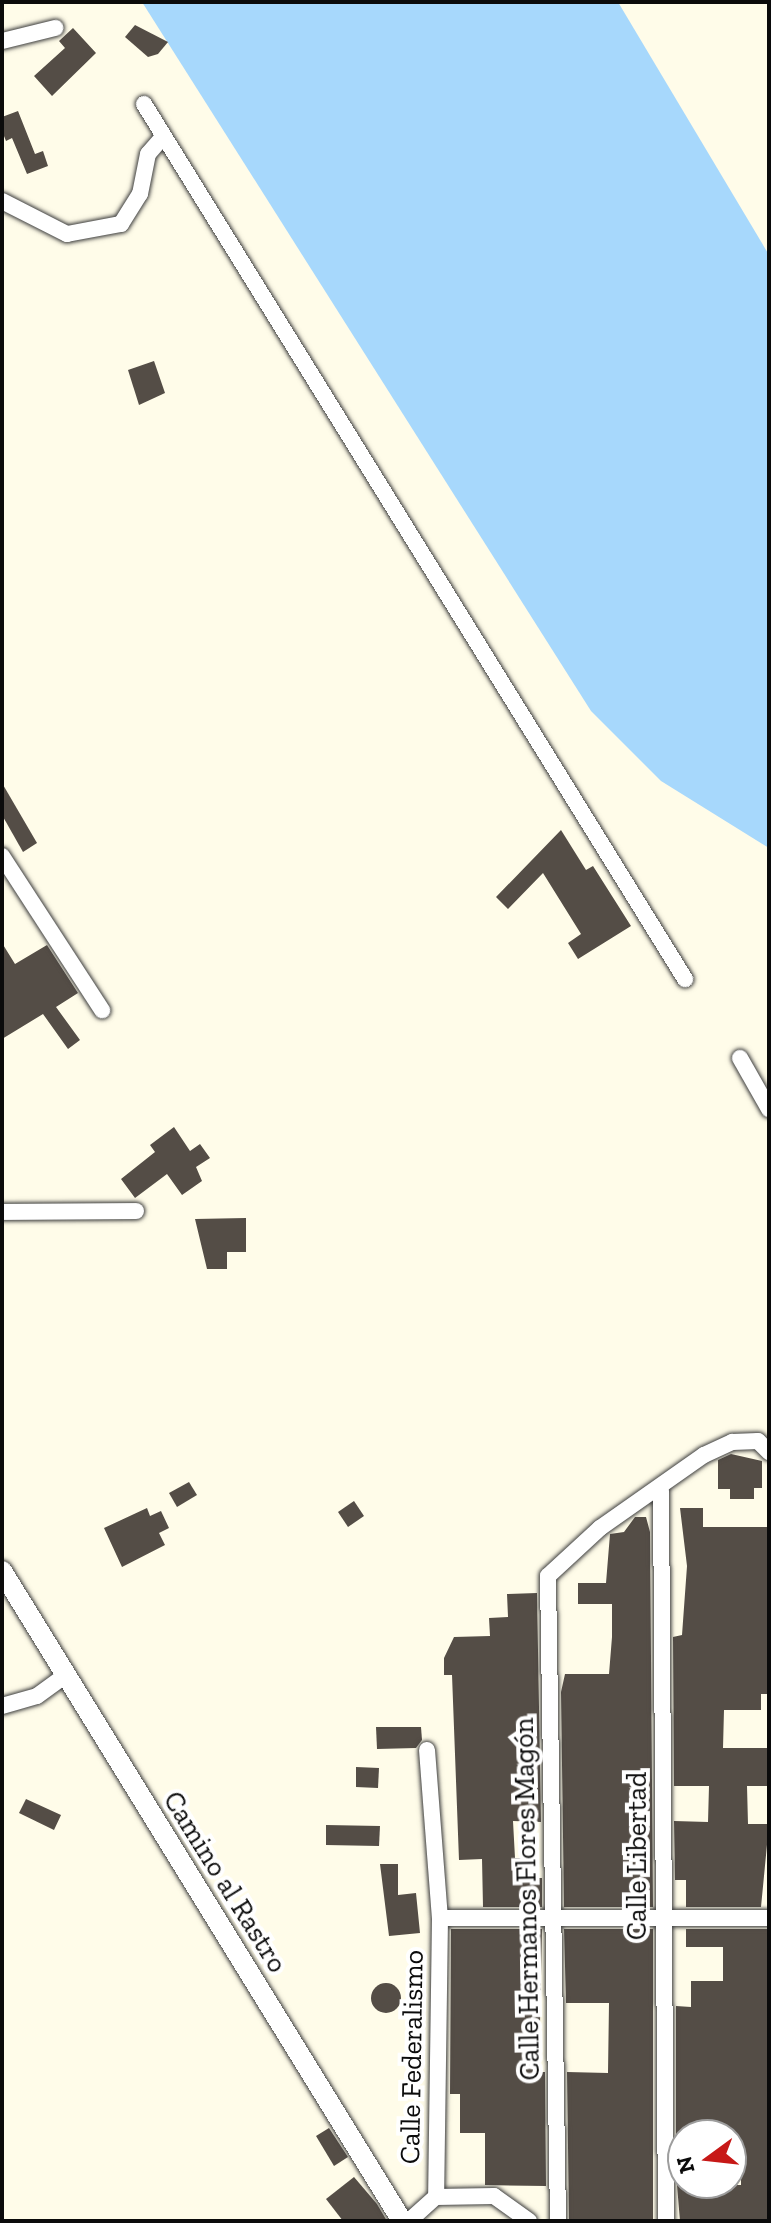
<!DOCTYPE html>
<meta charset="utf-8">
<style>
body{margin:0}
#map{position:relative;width:771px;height:2223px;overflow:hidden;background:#fffce9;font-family:"Zilla Slab",serif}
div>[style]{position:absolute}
.water>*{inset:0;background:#a7d8fc}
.building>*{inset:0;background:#544d46}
.round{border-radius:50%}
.roads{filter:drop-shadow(0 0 2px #3e3e3e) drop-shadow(0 0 2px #3e3e3e)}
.minor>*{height:16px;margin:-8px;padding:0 8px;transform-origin:8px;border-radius:8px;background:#fff}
.tertiary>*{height:20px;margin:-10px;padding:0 10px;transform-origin:10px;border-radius:10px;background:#fff}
span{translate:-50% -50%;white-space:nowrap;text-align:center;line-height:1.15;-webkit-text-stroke:8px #fff;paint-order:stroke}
.street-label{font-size:28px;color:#0b0b0b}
.frame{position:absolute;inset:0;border:4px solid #0b0b0b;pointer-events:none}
.north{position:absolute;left:667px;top:2119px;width:80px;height:80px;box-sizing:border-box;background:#fff;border:2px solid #9d9d9d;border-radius:50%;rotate:255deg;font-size:22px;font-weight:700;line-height:32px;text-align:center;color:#0b0b0b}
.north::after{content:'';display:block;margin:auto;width:28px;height:36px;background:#c71817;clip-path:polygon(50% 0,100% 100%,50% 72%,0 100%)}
</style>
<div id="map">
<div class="water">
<i style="clip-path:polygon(142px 2px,618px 2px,769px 255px,769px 848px,661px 781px,591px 711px)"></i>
</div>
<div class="building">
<i style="clip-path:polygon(135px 25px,168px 42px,158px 54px,148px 57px,125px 37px)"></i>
<i style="clip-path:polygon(73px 28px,96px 53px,52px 96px,34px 76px,65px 48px,59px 41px)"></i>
<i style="clip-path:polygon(18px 111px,35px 154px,43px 151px,48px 166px,27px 174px,12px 138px,6px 141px,2px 131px,2px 117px)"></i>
<i style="clip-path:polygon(154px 361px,165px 393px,139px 405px,128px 370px)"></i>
<i style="clip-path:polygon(2px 783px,37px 843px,23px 852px,2px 815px)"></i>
<i style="clip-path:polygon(561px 830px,586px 870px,593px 866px,631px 926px,578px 959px,568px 943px,581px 934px,543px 873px,508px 909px,496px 897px)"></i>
<i style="clip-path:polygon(2px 943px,15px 964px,47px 945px,78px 993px,56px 1007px,80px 1040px,68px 1049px,43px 1014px,2px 1039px)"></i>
<i style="clip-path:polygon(174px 1127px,190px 1151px,200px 1144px,210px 1158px,196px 1167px,202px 1181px,182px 1195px,167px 1174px,135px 1198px,121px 1179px,155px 1152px,150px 1145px)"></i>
<i style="clip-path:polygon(246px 1218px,246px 1252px,227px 1252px,227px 1269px,207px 1269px,195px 1219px)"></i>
<i style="clip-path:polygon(731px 1454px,762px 1461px,762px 1488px,754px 1488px,754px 1499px,730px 1499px,730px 1489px,718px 1489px,718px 1460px)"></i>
<i style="clip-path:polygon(189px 1482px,197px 1495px,177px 1507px,169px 1493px)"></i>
<i style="clip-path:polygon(354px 1501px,364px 1516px,348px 1527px,338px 1512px)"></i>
<i style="clip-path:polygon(147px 1508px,150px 1516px,161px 1511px,169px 1528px,159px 1533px,165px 1545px,122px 1567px,104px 1528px)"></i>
<i style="clip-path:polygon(680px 1508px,703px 1508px,703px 1527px,768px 1527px,769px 1694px,761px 1694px,761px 1710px,724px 1710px,723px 1748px,769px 1748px,769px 1786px,747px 1786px,748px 1824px,769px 1824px,761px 1907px,686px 1907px,686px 1880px,675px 1880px,674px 1821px,708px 1822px,709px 1786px,674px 1786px,673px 1637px,682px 1635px,687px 1566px)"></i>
<i style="clip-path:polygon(635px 1517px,646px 1517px,650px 1532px,653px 1907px,564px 1907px,561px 1692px,565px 1674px,609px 1674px,612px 1637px,612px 1604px,578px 1604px,578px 1583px,606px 1583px,610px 1534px,624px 1532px)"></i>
<i style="clip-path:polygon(537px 1593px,541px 1822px,513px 1821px,515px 1858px,523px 1858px,524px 1878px,542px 1878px,542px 1907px,483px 1907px,482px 1859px,459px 1860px,452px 1675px,444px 1675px,444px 1658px,454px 1637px,490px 1636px,489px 1618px,508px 1617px,507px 1594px)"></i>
<i style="clip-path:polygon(376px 1727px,421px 1727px,422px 1740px,416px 1748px,377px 1749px)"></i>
<i style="clip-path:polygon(356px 1767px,379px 1768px,378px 1788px,356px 1787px)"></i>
<i style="clip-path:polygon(26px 1799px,61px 1815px,54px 1830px,19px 1813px)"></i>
<i style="clip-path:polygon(326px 1825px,380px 1826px,379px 1846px,326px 1845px)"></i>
<i style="clip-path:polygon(380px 1864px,398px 1864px,398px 1895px,416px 1893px,420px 1933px,389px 1936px)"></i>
<i style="clip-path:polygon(451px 1929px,542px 1929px,539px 2072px,545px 2072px,546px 2186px,485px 2185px,485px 2133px,460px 2133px,460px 2094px,450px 2094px)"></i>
<i style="clip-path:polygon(564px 1929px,653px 1929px,653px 2221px,569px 2221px,567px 2072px,608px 2073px,609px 2003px,566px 2003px)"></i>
<i style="clip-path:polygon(686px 1929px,769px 1929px,769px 2221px,680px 2221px,677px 2185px,741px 2185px,741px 2152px,731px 2152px,731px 2135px,676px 2135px,676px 2006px,691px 2007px,691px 1981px,723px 1981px,723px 1947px,686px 1947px)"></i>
<i class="round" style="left:371px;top:1983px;width:30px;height:30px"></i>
<i style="clip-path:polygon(329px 2128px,348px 2157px,334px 2166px,316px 2136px)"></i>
<i style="clip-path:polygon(354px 2177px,377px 2204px,387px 2221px,343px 2221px,326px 2199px)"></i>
</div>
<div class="roads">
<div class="minor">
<i style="left:2px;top:41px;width:55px;rotate:-13.8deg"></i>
<i style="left:144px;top:104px;width:1029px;rotate:58.27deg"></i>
<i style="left:2px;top:201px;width:73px;rotate:26.9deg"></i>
<i style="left:67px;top:234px;width:55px;rotate:-10.5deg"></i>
<i style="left:121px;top:224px;width:36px;rotate:-58deg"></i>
<i style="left:140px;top:194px;width:41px;rotate:-78.7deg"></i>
<i style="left:148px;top:154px;width:23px;rotate:-49deg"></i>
<i style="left:2px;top:856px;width:184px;rotate:57deg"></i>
<i style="left:740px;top:1058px;width:59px;rotate:60.4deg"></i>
<i style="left:2px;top:1212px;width:134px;rotate:-0.4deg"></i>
<i style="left:661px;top:1491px;width:730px;rotate:89.61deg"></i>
<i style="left:2px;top:1706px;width:36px;rotate:-16deg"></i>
<i style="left:37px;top:1696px;width:34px;rotate:-36deg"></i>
<i style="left:427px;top:1750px;width:169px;rotate:85.6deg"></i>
<i style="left:440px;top:1918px;width:279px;rotate:90.8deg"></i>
<i style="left:440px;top:1918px;width:329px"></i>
<i style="left:436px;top:2197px;width:58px;rotate:-1deg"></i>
<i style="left:494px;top:2196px;width:43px;rotate:35.5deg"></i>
<i style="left:409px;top:2221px;width:36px;rotate:-42deg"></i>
<i style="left:558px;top:2221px;width:645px;rotate:-90.89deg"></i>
<i style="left:548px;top:1576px;width:71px;rotate:-42.7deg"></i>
<i style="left:600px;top:1528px;width:127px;rotate:-35.1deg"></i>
<i style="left:704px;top:1455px;width:31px;rotate:-25deg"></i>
<i style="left:732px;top:1442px;width:26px;rotate:-2deg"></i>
<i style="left:758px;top:1441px;width:16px;rotate:45deg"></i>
</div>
<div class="tertiary">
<i style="left:2px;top:1571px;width:763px;rotate:58.39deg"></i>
</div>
</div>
<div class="street-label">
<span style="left:637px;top:1856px;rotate:-90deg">Calle Libertad</span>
<span style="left:225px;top:1882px;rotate:58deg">Camino al Rastro</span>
<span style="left:527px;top:1899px;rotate:-91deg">Calle Hermanos Flores Magón</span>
<span style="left:412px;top:2057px;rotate:-89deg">Calle Federalismo</span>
</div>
<div class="frame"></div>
<div class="north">N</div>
</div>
